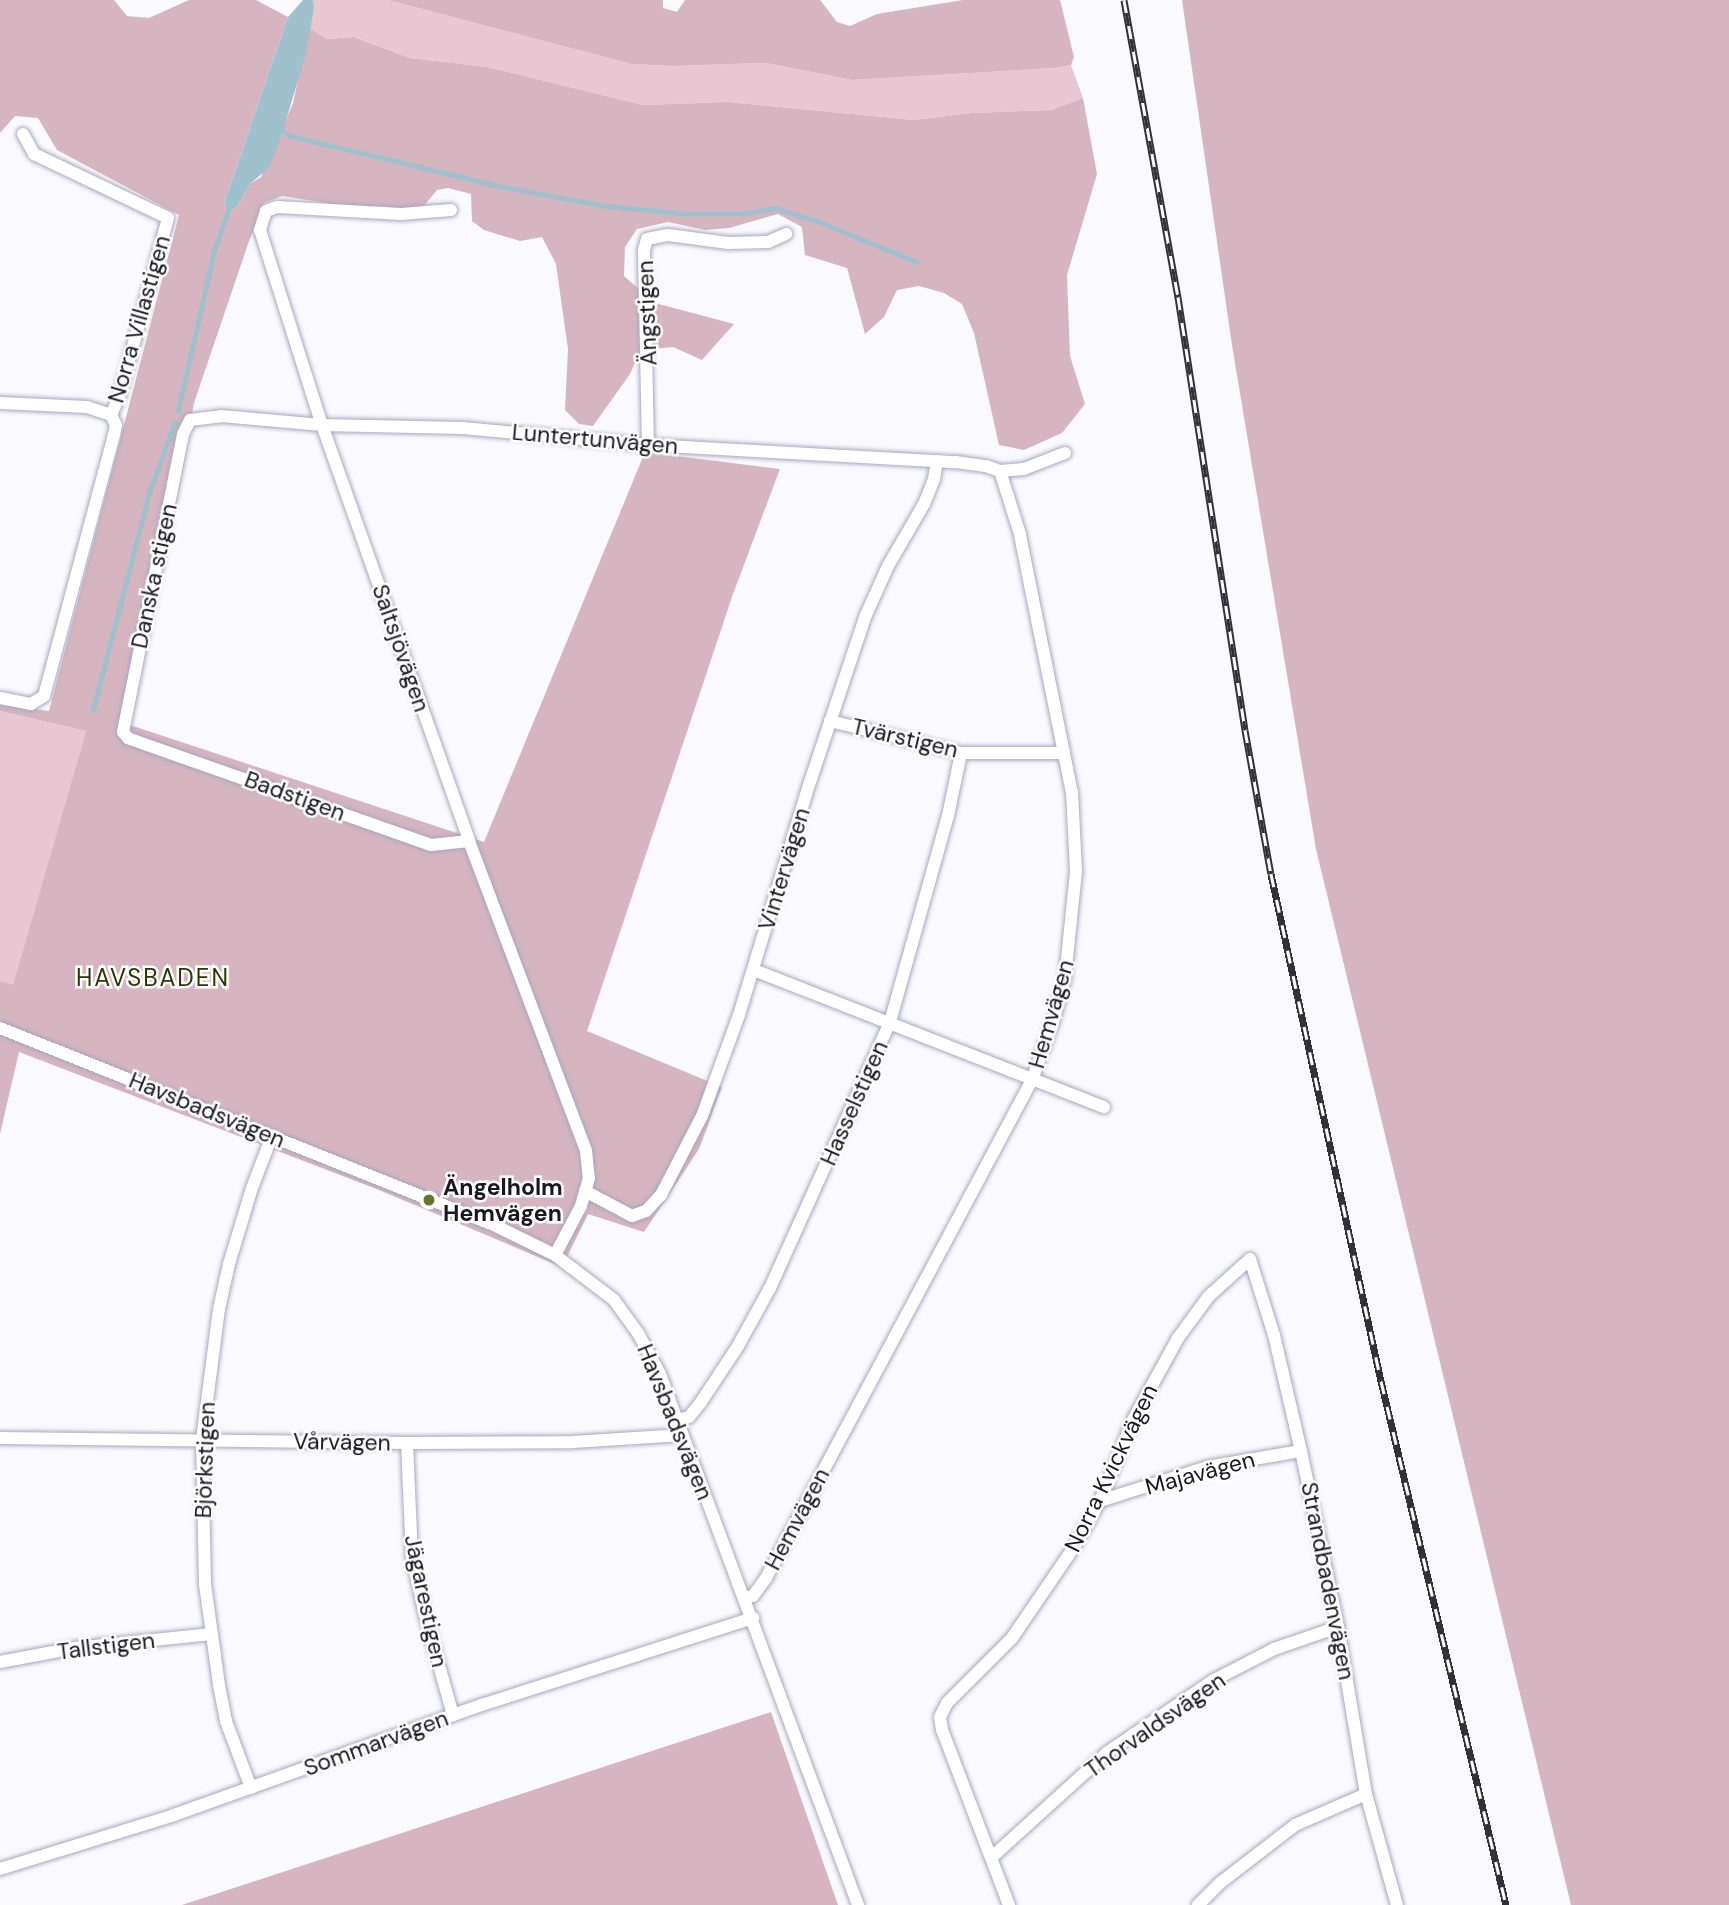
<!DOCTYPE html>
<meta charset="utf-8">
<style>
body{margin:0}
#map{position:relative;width:1729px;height:1905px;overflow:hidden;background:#f9f9fe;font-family:"DM Sans",sans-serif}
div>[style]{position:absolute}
.green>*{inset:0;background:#e6c7d2}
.forest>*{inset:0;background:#d6b5c0}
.water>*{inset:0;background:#9fc1ce}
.stream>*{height:4.5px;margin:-2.25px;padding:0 2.25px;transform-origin:2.25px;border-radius:2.25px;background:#9fc1ce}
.roads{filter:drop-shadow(0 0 2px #a8a7be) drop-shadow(0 0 2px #a8a7be)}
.street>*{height:12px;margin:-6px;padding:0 6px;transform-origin:6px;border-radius:6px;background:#fff}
.rail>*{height:7px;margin-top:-3.5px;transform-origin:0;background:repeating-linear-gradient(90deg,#fff 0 13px,#323139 0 26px);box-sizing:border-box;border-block:2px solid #323139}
.dots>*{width:19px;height:19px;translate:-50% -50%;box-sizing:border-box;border:4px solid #fff;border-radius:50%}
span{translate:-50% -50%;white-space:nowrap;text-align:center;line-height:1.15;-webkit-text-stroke:5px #fff;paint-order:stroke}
.street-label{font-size:23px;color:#191820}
.poi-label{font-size:23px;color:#191820;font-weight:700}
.left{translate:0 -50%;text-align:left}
.neighbourhood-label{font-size:24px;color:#293700;letter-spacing:2px}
</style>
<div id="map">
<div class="green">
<i style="clip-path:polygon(313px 0,388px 0,631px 64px,672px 66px,766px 63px,852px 80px,1056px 68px,1071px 65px,1083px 98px,1051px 110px,972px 113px,914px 120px,728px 102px,643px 105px,487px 67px,410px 58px,355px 37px,327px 39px,309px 29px)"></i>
<i style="clip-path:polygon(0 711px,86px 731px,13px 986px,0 981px)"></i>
</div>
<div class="forest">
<i style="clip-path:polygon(0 0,114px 0,127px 16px,149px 18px,189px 0,256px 0,288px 17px,224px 204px,228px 210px,236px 208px,251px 183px,261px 177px,293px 103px,309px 28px,327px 39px,354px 37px,410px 58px,487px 67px,643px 105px,728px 102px,914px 120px,972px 113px,1051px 110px,1083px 98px,1097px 174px,1067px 275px,1070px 356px,1085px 404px,1062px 433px,1024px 450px,999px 445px,974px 333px,962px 304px,944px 293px,919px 286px,897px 290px,884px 317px,865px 334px,847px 268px,805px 255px,802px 227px,778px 214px,729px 228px,705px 230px,668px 222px,637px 229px,625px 247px,624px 276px,655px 303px,734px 324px,702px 360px,673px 347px,641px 350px,630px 374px,593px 426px,579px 424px,565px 410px,568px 349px,556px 264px,542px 237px,520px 241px,484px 230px,472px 221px,471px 194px,448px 188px,437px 190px,422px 208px,359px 208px,282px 196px,264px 203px,248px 244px,194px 403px,130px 725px,484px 842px,645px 452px,780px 469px,733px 594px,587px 1031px,722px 1087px,699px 1149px,644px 1232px,588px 1214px,562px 1267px,377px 1189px,19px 1052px,0 1134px,0 981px,13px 985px,86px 731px,0 711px,0 704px,49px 711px,179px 215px,57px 150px,38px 118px,15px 116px,0 133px)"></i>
<i style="clip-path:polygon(388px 0,663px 0,663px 8px,677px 12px,685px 0,820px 0,837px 22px,850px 26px,877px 14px,963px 0,1060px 0,1074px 57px,1071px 65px,1056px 68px,852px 80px,766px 63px,672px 66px,631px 64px)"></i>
<i style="clip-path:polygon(1182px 0,1729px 0,1729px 1905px,1571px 1905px,1316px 849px,1232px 345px)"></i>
<i style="clip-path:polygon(771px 1712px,838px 1905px,182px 1905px)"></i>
</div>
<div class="water">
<i style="clip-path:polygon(303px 0,313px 0,314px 8px,306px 54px,280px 140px,270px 167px,251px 183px,236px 208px,228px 210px,224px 204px,288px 17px)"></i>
</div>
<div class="stream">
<i style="left:281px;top:130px;width:12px;rotate:31deg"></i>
<i style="left:291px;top:136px;width:219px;rotate:13.5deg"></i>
<i style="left:504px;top:187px;width:105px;rotate:10.5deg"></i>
<i style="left:607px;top:206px;width:83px;rotate:5.5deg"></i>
<i style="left:690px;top:214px;width:52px"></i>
<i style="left:742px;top:214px;width:34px;rotate:-10deg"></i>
<i style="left:775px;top:208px;width:47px;rotate:17.3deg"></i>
<i style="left:820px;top:222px;width:105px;rotate:22.4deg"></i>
<i style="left:178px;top:411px;width:164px;rotate:-77.3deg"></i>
<i style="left:214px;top:251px;width:49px;rotate:-70.8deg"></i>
<i style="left:93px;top:710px;width:227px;rotate:-75.5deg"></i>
<i style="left:150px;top:490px;width:72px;rotate:-69.8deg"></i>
</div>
<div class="roads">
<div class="street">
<i style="left:23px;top:134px;width:23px;rotate:61deg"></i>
<i style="left:34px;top:154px;width:148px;rotate:25.5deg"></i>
<i style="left:168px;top:218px;width:182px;rotate:105.3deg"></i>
<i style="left:120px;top:394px;width:23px;rotate:113deg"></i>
<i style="left:451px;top:210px;width:50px;rotate:175.4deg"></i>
<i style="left:401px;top:214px;width:124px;rotate:-176.8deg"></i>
<i style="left:277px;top:207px;width:12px;rotate:160deg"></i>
<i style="left:266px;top:211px;width:20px;rotate:108deg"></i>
<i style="left:260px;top:230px;width:205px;rotate:72.4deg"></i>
<i style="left:322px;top:425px;width:441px;rotate:70.5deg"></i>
<i style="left:469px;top:841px;width:331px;rotate:69.3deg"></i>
<i style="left:586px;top:1151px;width:27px;rotate:84deg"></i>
<i style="left:589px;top:1178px;width:29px;rotate:106deg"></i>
<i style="left:581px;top:1206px;width:55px;rotate:118deg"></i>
<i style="left:0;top:403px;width:87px;rotate:2.6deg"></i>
<i style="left:87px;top:407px;width:25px;rotate:18deg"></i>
<i style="left:648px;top:445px;width:195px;rotate:-91.2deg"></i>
<i style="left:644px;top:250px;width:11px;rotate:-75deg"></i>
<i style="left:647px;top:239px;width:21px;rotate:-11deg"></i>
<i style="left:668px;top:235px;width:61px;rotate:7.6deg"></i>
<i style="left:728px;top:243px;width:40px;rotate:-1.4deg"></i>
<i style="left:768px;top:242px;width:20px;rotate:-24deg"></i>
<i style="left:0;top:698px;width:32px;rotate:11deg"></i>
<i style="left:31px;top:704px;width:15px;rotate:-32deg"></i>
<i style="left:44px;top:696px;width:270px;rotate:-75deg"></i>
<i style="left:114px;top:435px;width:10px;rotate:-79deg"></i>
<i style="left:116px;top:425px;width:11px;rotate:-117deg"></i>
<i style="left:830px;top:721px;width:135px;rotate:13.7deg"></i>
<i style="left:961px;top:753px;width:103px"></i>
<i style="left:469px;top:841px;width:38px;rotate:174deg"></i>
<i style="left:431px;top:845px;width:321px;rotate:-160.6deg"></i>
<i style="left:128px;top:738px;width:8px;rotate:-130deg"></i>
<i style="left:123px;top:732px;width:304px;rotate:-78.6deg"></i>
<i style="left:183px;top:434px;width:16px;rotate:-63deg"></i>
<i style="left:190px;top:420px;width:31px;rotate:-7deg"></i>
<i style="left:221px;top:416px;width:101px;rotate:5.1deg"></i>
<i style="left:322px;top:425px;width:140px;rotate:1.2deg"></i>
<i style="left:462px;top:428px;width:187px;rotate:5.2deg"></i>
<i style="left:648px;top:445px;width:308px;rotate:3.2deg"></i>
<i style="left:956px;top:462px;width:30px;rotate:8deg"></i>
<i style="left:986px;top:466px;width:15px;rotate:20deg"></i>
<i style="left:1000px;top:471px;width:24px;rotate:-5deg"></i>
<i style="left:1024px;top:469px;width:44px;rotate:-21.3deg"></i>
<i style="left:754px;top:970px;width:376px;rotate:21.4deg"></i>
<i style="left:0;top:1028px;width:534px;rotate:21.76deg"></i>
<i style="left:496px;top:1226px;width:66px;rotate:26.2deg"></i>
<i style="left:555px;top:1255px;width:74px;rotate:37.3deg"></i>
<i style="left:614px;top:1300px;width:41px;rotate:54deg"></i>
<i style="left:638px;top:1333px;width:47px;rotate:61.8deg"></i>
<i style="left:660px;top:1374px;width:567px;rotate:69.55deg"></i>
<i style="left:585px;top:1191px;width:53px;rotate:28deg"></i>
<i style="left:632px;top:1216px;width:15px;rotate:-20deg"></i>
<i style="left:646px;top:1211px;width:22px;rotate:-47deg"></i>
<i style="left:661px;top:1195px;width:89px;rotate:-62.6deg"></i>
<i style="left:702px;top:1116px;width:108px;rotate:-69.9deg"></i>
<i style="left:739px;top:1015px;width:237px;rotate:-73.1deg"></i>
<i style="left:808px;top:788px;width:182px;rotate:-71.5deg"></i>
<i style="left:866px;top:615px;width:54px;rotate:-65.8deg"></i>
<i style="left:888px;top:566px;width:72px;rotate:-59.9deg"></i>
<i style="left:924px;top:504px;width:27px;rotate:-68deg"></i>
<i style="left:934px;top:479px;width:18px;rotate:-81deg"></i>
<i style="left:679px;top:1420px;width:10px;rotate:-17deg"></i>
<i style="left:689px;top:1417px;width:19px;rotate:-51deg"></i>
<i style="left:701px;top:1402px;width:67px;rotate:-56.5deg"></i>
<i style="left:738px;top:1346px;width:66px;rotate:-61.1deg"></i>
<i style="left:770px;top:1288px;width:292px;rotate:-65.7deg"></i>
<i style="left:890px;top:1022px;width:214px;rotate:-74.3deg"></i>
<i style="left:948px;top:816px;width:64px;rotate:-78.3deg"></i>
<i style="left:0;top:1438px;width:407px;rotate:0.7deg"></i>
<i style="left:407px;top:1443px;width:166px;rotate:-0.3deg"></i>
<i style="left:573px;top:1442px;width:110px;rotate:-3.6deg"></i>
<i style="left:407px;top:1443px;width:113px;rotate:87.5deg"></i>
<i style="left:412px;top:1556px;width:60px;rotate:77.6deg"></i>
<i style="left:425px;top:1615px;width:104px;rotate:74.4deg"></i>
<i style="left:1100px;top:1501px;width:112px;rotate:-17.6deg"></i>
<i style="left:1207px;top:1467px;width:95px;rotate:-9.7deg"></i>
<i style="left:744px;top:1598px;width:9px;rotate:-13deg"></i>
<i style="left:753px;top:1596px;width:22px;rotate:-54deg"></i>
<i style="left:766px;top:1578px;width:565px;rotate:-61.89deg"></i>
<i style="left:1032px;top:1080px;width:62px;rotate:-70.1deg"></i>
<i style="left:1053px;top:1022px;width:46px;rotate:-74.7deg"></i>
<i style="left:1065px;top:978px;width:108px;rotate:-84.1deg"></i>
<i style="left:1076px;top:871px;width:78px;rotate:-92.9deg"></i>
<i style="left:1072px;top:793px;width:264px;rotate:-101.4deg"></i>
<i style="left:1020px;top:534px;width:66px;rotate:-107.6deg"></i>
<i style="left:0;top:1662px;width:76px;rotate:-10.6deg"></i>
<i style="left:75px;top:1648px;width:138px;rotate:-5.8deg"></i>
<i style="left:251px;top:1788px;width:72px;rotate:-110.5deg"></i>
<i style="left:226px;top:1721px;width:37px;rotate:-101deg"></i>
<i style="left:219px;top:1685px;width:102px;rotate:-97.9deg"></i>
<i style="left:205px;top:1584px;width:144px;rotate:-91.2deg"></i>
<i style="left:202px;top:1440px;width:132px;rotate:-82.6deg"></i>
<i style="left:219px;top:1309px;width:46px;rotate:-77.5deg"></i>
<i style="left:229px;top:1264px;width:79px;rotate:-73.2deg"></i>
<i style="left:252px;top:1188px;width:56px;rotate:-69deg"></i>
<i style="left:992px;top:1857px;width:156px;rotate:-42.2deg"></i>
<i style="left:1108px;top:1752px;width:128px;rotate:-34.2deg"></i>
<i style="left:1214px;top:1680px;width:68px;rotate:-27.3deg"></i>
<i style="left:1274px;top:1649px;width:68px;rotate:-19deg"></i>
<i style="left:0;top:1869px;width:182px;rotate:-17.2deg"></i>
<i style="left:174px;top:1815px;width:327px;rotate:-19.7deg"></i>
<i style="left:482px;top:1705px;width:285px;rotate:-17.8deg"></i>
<i style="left:1009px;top:1905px;width:187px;rotate:-110.9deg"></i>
<i style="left:942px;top:1730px;width:13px;rotate:-99deg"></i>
<i style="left:940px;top:1717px;width:16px;rotate:-63deg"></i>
<i style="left:947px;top:1703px;width:92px;rotate:-45deg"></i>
<i style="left:1012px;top:1638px;width:110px;rotate:-55.7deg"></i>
<i style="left:1074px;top:1547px;width:53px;rotate:-60.5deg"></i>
<i style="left:1100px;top:1501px;width:87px;rotate:-67.8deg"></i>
<i style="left:1133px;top:1420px;width:94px;rotate:-61.2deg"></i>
<i style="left:1178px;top:1338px;width:52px;rotate:-53.6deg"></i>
<i style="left:1209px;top:1296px;width:55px;rotate:-42.1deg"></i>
<i style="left:1250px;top:1259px;width:80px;rotate:72.5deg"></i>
<i style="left:1274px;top:1335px;width:119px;rotate:76.9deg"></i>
<i style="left:1301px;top:1451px;width:180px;rotate:78.1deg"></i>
<i style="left:1338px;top:1627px;width:169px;rotate:80.5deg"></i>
<i style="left:1366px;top:1794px;width:115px;rotate:74.4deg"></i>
<i style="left:1198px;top:1905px;width:31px;rotate:-45deg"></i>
<i style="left:1220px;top:1883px;width:95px;rotate:-37.7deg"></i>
<i style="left:1295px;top:1825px;width:77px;rotate:-23.6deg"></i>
</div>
</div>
<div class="rail">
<i style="left:1124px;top:0;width:302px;rotate:79.7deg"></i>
<i style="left:1178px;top:297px;width:438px;rotate:81.2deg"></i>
<i style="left:1245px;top:730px;width:146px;rotate:79.8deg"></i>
<i style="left:1271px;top:874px;width:519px;rotate:77.76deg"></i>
<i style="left:1381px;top:1381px;width:539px;rotate:76.58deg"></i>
</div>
<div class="dots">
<i style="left:429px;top:1200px;background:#617829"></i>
</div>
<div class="street-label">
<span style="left:647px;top:313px;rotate:-92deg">Ängstigen</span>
<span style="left:139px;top:319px;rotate:-74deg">Norra Villastigen</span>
<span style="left:595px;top:439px;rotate:5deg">Luntertunvägen</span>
<span style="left:154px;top:576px;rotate:-78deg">Danska stigen</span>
<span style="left:401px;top:648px;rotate:71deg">Saltsjövägen</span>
<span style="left:905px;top:738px;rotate:13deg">Tvärstigen</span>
<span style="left:295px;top:796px;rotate:20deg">Badstigen</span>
<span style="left:784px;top:869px;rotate:-73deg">Vintervägen</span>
<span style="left:1051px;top:1014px;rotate:-74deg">Hemvägen</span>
<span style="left:854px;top:1103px;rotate:-66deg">Hasselstigen</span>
<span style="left:207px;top:1110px;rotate:22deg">Havsbadsvägen</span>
<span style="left:675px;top:1422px;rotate:68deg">Havsbadsvägen</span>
<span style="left:342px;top:1442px;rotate:1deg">Vårvägen</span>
<span style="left:205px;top:1460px;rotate:-88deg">Björkstigen</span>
<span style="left:1111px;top:1468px;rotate:-64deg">Norra Kvickvägen</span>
<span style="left:1200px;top:1473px;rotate:-15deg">Majavägen</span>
<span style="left:797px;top:1519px;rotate:-62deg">Hemvägen</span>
<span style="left:1328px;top:1581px;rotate:79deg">Strandbadenvägen</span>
<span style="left:426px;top:1601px;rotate:78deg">Jägarestigen</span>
<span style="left:106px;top:1646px;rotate:-7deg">Tallstigen</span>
<span style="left:1155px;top:1725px;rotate:-35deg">Thorvaldsvägen</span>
<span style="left:376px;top:1743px;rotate:-20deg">Sommarvägen</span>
</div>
<div class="poi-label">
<span class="left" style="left:443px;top:1200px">Ängelholm<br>Hemvägen</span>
</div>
<div class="neighbourhood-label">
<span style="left:153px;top:978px">HAVSBADEN</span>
</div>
</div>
